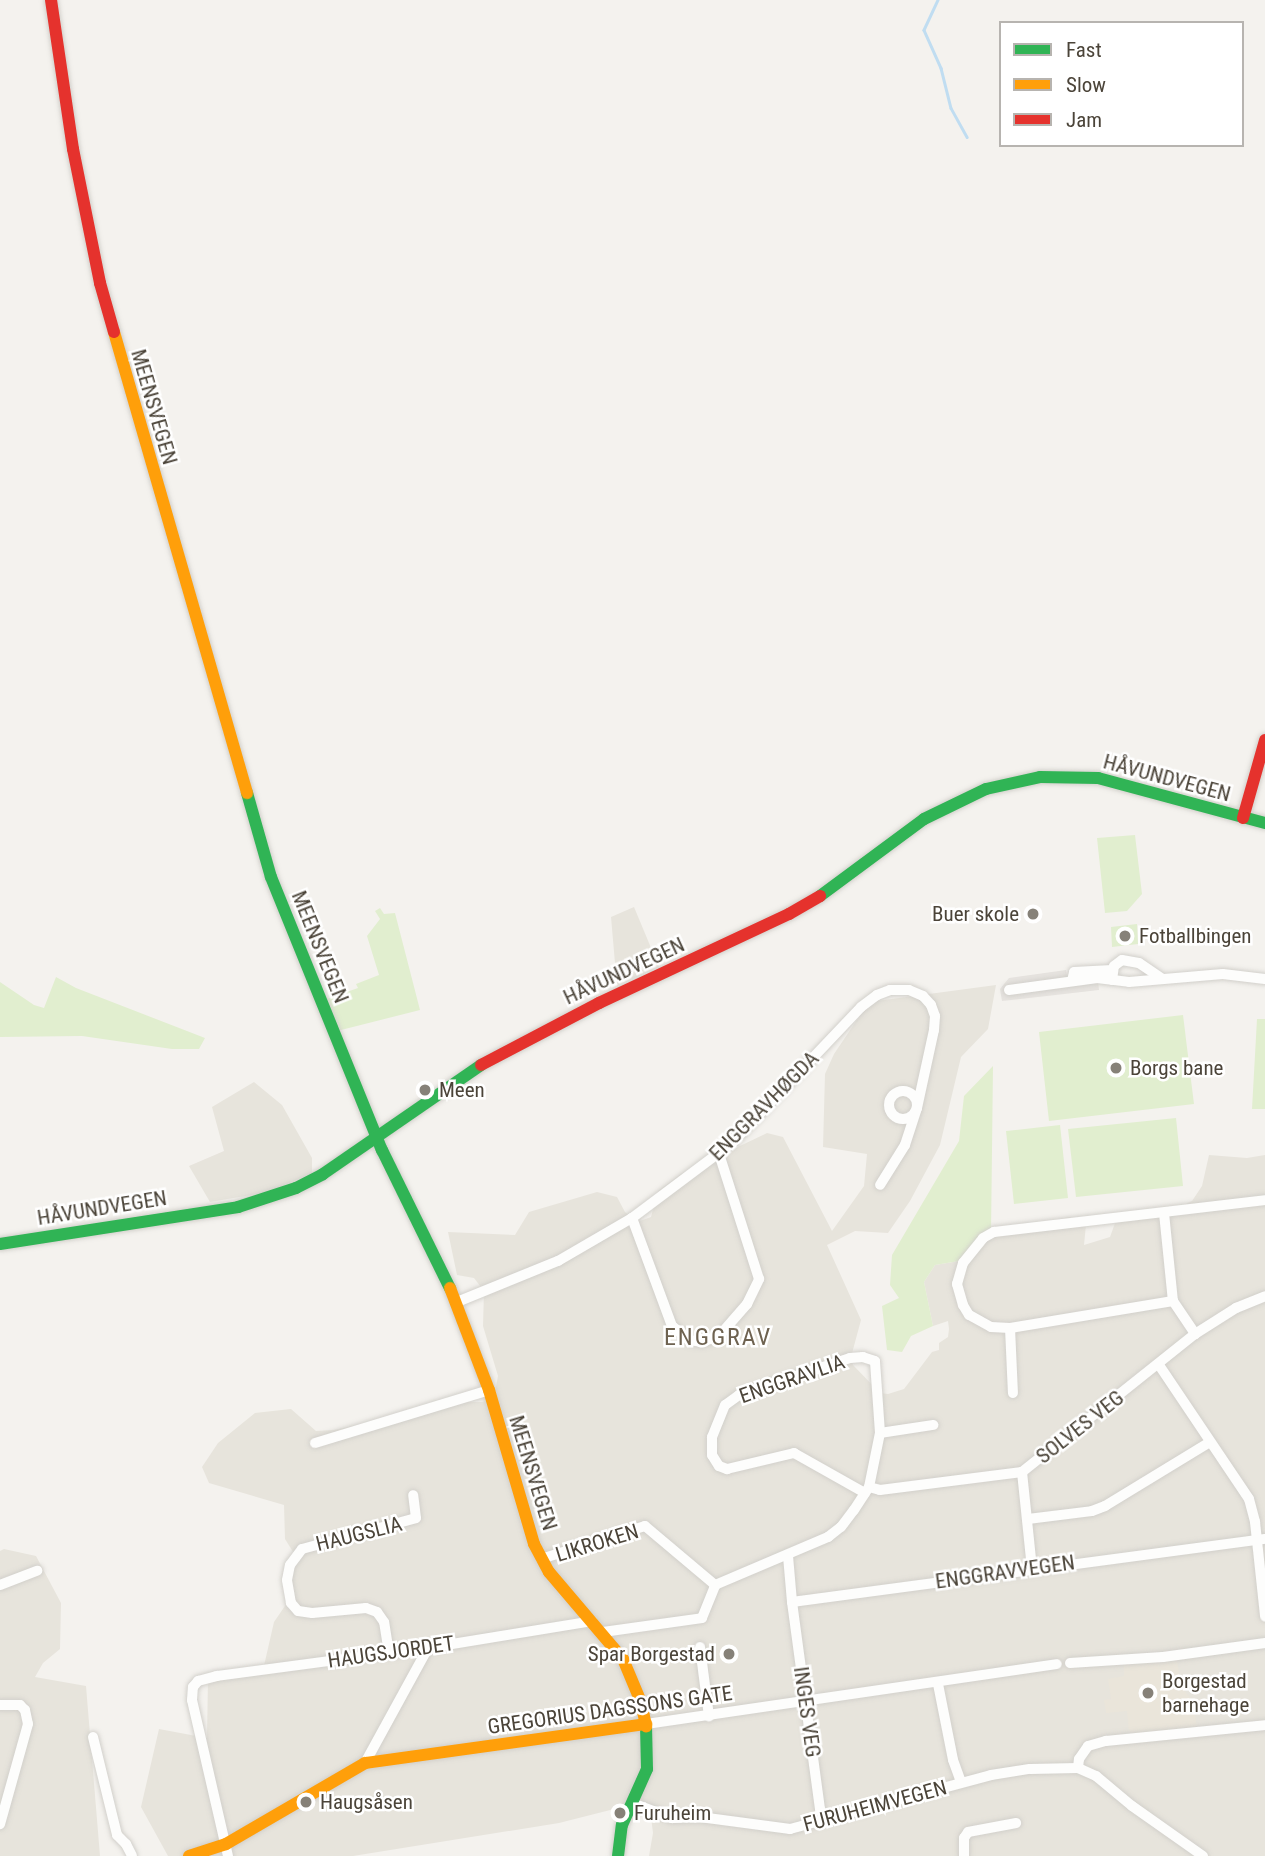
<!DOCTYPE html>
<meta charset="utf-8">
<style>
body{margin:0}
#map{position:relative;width:1265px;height:1856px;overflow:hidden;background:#f4f2ee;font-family:"Roboto Condensed",sans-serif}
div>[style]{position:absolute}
.residential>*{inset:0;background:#e7e4dc}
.education>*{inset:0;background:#eae5da}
.green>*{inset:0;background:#e1eecf}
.parking>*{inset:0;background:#e6e3df}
.stream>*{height:2.5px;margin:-1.25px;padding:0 1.25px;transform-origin:1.25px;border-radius:1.25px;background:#c0ddf1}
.roads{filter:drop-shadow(0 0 2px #d2d0cb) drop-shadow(0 0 2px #d2d0cb)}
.street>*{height:10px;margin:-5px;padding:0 5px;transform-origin:5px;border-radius:5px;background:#fdfdfc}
.street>.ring{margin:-5px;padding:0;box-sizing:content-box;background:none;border:10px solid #fdfdfc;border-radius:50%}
.fast>*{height:12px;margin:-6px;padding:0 6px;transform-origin:6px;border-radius:6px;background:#30b455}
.slow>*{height:12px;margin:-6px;padding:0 6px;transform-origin:6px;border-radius:6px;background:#ff9f0a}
.jam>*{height:12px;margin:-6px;padding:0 6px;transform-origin:6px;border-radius:6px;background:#e5322d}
.dots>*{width:19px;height:19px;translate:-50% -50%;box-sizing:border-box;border:4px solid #fff;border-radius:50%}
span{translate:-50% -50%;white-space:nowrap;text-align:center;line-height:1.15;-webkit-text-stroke:5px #fff;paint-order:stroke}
.street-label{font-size:21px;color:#4b4439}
.poi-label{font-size:21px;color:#4b4439}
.right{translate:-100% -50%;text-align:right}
.left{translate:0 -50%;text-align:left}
.quarter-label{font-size:24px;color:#6e6250;letter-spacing:2px}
.legend{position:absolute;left:999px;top:21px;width:245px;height:126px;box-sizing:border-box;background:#fff;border:2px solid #b7b4b0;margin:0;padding:9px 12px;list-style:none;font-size:21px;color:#4b4439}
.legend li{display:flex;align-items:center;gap:14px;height:35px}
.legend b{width:35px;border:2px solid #b7b4b0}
</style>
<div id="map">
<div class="residential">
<i style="clip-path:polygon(634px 907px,659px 967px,617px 986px,611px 917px)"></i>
<i style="clip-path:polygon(996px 985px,988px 1029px,961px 1057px,940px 1145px,910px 1201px,888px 1233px,855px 1231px,827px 1245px,861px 1320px,851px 1357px,853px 1365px,880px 1393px,888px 1394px,904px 1389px,932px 1352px,939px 1350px,939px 1343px,948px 1337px,949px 1329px,948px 1321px,933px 1326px,924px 1282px,935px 1265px,959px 1261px,982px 1236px,1069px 1217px,1086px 1225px,1084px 1245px,1110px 1237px,1118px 1215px,1171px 1211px,1192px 1201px,1202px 1186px,1209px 1155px,1247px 1158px,1265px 1155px,1265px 1856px,649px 1856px,653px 1833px,651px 1817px,645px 1811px,630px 1805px,559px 1823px,353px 1856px,168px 1856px,141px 1807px,159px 1729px,207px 1738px,208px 1678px,263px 1670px,274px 1622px,287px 1603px,295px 1555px,285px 1539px,284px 1505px,209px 1483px,202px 1467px,218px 1443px,255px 1413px,291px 1409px,316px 1431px,334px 1430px,463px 1402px,483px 1402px,490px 1398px,495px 1392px,498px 1376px,483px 1326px,484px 1291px,474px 1278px,457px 1275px,448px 1232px,515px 1235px,529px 1212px,597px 1192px,617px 1197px,625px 1212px,637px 1222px,651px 1217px,658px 1191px,681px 1174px,767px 1133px,783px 1137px,832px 1231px,864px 1186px,867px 1154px,823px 1147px,825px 1074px,834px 1054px,869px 1002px)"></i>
<i style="clip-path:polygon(254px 1082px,282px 1105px,312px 1158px,312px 1173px,269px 1192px,210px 1202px,189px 1166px,224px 1151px,212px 1107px)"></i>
<i style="clip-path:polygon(4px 1549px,36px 1556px,61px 1603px,60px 1649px,43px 1663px,35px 1677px,86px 1686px,100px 1856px,0 1856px,0 1551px)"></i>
</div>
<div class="education">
<i style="clip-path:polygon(1177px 1660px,1181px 1686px,1193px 1702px,1197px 1727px,1136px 1734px,1129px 1731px,1127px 1711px,1106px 1713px,1104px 1700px,1111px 1699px,1108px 1679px,1124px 1676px,1124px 1664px)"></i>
</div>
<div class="green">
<i style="clip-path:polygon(1135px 835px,1142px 894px,1127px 911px,1105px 913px,1097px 838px)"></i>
<i style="clip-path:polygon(380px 908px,384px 914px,395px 913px,420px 1010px,337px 1031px,324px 1000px,358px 988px,356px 984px,379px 975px,367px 936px,380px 919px,375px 911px)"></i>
<i style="clip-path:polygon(1137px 924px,1138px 944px,1112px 947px,1111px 927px)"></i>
<i style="clip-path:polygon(56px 977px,76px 988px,205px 1038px,199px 1049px,172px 1049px,82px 1036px,0 1037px,0 982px,34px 1005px,44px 1008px)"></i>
<i style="clip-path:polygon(1183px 1015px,1194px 1104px,1049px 1121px,1039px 1032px)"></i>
<i style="clip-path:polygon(1257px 1019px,1265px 1019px,1265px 1109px,1252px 1109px)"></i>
<i style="clip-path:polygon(993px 1066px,991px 1234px,959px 1261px,935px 1265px,924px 1282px,933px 1326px,911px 1336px,902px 1352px,887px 1350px,882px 1306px,899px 1298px,890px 1285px,892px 1255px,959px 1141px,964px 1096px)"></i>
<i style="clip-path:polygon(1176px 1118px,1183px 1186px,1076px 1197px,1068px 1129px)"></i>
<i style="clip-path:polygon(1060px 1125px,1068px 1198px,1014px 1204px,1006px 1131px)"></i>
</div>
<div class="parking">
<i style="clip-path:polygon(1066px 970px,1068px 984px,1098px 981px,1099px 990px,1002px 1001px,1000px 989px,1009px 978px)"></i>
</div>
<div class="stream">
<i style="left:938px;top:0;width:33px;rotate:115deg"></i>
<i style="left:924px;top:30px;width:42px;rotate:65.9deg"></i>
<i style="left:941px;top:68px;width:41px;rotate:76deg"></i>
<i style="left:951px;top:108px;width:33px;rotate:61deg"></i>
</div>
<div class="roads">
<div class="street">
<i style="left:1112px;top:980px;width:14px;rotate:-82deg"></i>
<i style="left:1114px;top:966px;width:10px;rotate:-37deg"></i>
<i style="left:1122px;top:960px;width:17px;rotate:10deg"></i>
<i style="left:1139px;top:963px;width:27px;rotate:34deg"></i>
<i style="left:1072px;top:981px;width:9px;rotate:-77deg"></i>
<i style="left:1074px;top:972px;width:38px;rotate:-3deg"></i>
<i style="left:1009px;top:990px;width:89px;rotate:-7.8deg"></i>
<i style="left:1097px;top:978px;width:32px;rotate:7deg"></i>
<i style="left:1129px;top:982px;width:94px;rotate:-4.9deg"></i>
<i style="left:1223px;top:974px;width:42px;rotate:6.8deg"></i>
<i class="ring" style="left:889px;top:1091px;width:18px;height:18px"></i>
<i style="left:1164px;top:1213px;width:88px;rotate:84.2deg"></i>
<i style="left:1173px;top:1301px;width:40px;rotate:56deg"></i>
<i style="left:632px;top:1218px;width:115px;rotate:69.7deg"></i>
<i style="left:672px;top:1326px;width:22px;rotate:39deg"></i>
<i style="left:689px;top:1340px;width:12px;rotate:9deg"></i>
<i style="left:701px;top:1342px;width:19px;rotate:-18deg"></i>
<i style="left:719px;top:1336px;width:43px;rotate:-48.8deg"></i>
<i style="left:747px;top:1304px;width:28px;rotate:-64deg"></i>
<i style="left:759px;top:1279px;width:131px;rotate:-107.7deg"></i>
<i style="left:1173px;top:1301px;width:165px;rotate:170.6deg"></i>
<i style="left:1010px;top:1328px;width:19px;rotate:-177deg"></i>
<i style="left:991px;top:1327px;width:25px;rotate:-151deg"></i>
<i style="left:969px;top:1315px;width:12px;rotate:-121deg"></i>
<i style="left:963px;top:1305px;width:22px;rotate:-106deg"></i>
<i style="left:957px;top:1284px;width:22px;rotate:-74deg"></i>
<i style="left:963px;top:1263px;width:32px;rotate:-51deg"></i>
<i style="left:983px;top:1238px;width:13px;rotate:-29deg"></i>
<i style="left:994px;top:1232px;width:273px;rotate:-6.7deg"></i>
<i style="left:457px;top:1302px;width:109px;rotate:-22.1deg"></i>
<i style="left:558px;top:1261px;width:86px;rotate:-30.2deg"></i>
<i style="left:632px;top:1218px;width:125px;rotate:-36.9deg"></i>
<i style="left:732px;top:1143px;width:187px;rotate:-46.5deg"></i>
<i style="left:861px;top:1007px;width:20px;rotate:-37deg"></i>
<i style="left:877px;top:995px;width:14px;rotate:-21deg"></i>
<i style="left:890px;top:990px;width:19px"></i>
<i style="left:909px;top:990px;width:15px;rotate:23deg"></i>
<i style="left:923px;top:996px;width:12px;rotate:48deg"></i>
<i style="left:931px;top:1005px;width:12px;rotate:70deg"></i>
<i style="left:935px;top:1016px;width:14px;rotate:94deg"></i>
<i style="left:934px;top:1030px;width:80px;rotate:102.3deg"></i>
<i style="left:917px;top:1108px;width:39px;rotate:108deg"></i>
<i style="left:905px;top:1145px;width:47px;rotate:122deg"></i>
<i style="left:1010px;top:1328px;width:65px;rotate:87.4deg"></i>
<i style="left:1159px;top:1365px;width:161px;rotate:56.1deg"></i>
<i style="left:1249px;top:1499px;width:24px;rotate:75deg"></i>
<i style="left:1255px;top:1522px;width:95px;rotate:83.9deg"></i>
<i style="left:880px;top:1433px;width:54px;rotate:-8.6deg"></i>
<i style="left:315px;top:1443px;width:182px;rotate:-16.9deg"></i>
<i style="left:1022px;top:1472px;width:97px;rotate:84.1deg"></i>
<i style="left:869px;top:1487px;width:11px;rotate:15deg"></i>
<i style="left:880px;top:1490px;width:143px;rotate:-7.2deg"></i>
<i style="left:1022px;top:1472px;width:221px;rotate:-38.6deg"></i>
<i style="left:1195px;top:1334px;width:49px;rotate:-32.4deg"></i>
<i style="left:1236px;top:1308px;width:31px;rotate:-22deg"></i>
<i style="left:1028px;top:1519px;width:64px;rotate:-7.1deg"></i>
<i style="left:1092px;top:1511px;width:14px;rotate:-21deg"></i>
<i style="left:1105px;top:1506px;width:123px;rotate:-31.4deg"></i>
<i style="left:788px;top:1556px;width:46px;rotate:85deg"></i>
<i style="left:792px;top:1602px;width:477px;rotate:-7.6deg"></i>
<i style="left:541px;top:1559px;width:109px;rotate:-17.6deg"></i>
<i style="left:645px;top:1526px;width:92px;rotate:40.1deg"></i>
<i style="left:0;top:1585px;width:40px;rotate:-21deg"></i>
<i style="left:792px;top:1602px;width:209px;rotate:82.3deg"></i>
<i style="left:820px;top:1809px;width:12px;rotate:66deg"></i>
<i style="left:603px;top:1632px;width:100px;rotate:-8deg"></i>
<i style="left:702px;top:1618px;width:35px;rotate:-68deg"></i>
<i style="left:715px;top:1585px;width:123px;rotate:-23deg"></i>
<i style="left:828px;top:1537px;width:16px;rotate:-38deg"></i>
<i style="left:841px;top:1527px;width:21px;rotate:-53deg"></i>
<i style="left:854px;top:1510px;width:20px;rotate:-57deg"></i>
<i style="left:865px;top:1493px;width:7px;rotate:-56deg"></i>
<i style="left:869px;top:1487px;width:55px;rotate:-78.5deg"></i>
<i style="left:880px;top:1433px;width:72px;rotate:-94deg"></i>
<i style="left:875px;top:1361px;width:13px;rotate:-162deg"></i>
<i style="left:863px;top:1357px;width:13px;rotate:176deg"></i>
<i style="left:850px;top:1358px;width:117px;rotate:161.6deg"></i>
<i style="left:739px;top:1395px;width:17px;rotate:144deg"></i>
<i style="left:725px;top:1405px;width:35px;rotate:112deg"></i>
<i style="left:712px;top:1437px;width:18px;rotate:90deg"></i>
<i style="left:712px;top:1455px;width:13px;rotate:58deg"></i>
<i style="left:719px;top:1466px;width:9px;rotate:21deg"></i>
<i style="left:727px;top:1469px;width:69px;rotate:-13.4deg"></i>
<i style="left:794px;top:1453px;width:81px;rotate:29.4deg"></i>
<i style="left:700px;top:1647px;width:70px;rotate:82.6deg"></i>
<i style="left:389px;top:1653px;width:31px;rotate:-99deg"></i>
<i style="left:384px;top:1622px;width:12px;rotate:-125deg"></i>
<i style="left:377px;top:1612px;width:12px;rotate:-160deg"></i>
<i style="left:366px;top:1608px;width:54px;rotate:174.7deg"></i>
<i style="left:312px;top:1613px;width:14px;rotate:-172deg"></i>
<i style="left:298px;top:1611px;width:11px;rotate:-131deg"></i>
<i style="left:291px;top:1603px;width:23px;rotate:-100deg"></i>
<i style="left:287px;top:1580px;width:15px;rotate:-79deg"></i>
<i style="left:290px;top:1565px;width:20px;rotate:-53deg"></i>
<i style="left:302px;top:1549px;width:118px;rotate:-15.2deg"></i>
<i style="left:416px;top:1518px;width:23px;rotate:-97deg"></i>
<i style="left:1070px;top:1663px;width:93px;rotate:-3.7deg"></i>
<i style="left:1163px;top:1657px;width:103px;rotate:-7.8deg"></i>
<i style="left:938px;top:1684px;width:77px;rotate:78.8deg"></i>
<i style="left:953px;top:1760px;width:23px;rotate:70deg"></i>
<i style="left:0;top:1705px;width:20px"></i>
<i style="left:20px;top:1705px;width:7px;rotate:45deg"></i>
<i style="left:25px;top:1710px;width:14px;rotate:78deg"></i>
<i style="left:28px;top:1724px;width:104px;rotate:105.6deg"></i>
<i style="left:646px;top:1724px;width:415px;rotate:-8.3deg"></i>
<i style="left:93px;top:1737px;width:101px;rotate:76.2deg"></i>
<i style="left:117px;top:1835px;width:13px;rotate:45deg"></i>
<i style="left:126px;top:1844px;width:13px;rotate:63deg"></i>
<i style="left:365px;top:1763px;width:131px;rotate:-61.3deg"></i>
<i style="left:632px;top:1803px;width:43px;rotate:20.6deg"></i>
<i style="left:672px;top:1818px;width:28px;rotate:-2deg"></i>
<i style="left:700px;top:1817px;width:91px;rotate:7.6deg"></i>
<i style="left:790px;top:1829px;width:208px;rotate:-15deg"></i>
<i style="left:991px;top:1775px;width:39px;rotate:-9deg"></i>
<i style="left:1030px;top:1769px;width:48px;rotate:-1.2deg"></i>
<i style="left:228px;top:1856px;width:160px;rotate:-103deg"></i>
<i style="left:192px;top:1700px;width:13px;rotate:-86deg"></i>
<i style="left:193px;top:1687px;width:8px;rotate:-50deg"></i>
<i style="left:198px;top:1681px;width:20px;rotate:-15deg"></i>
<i style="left:217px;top:1676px;width:213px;rotate:-7.6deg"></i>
<i style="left:428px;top:1648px;width:166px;rotate:-9.3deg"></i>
<i style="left:964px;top:1856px;width:18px;rotate:-90deg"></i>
<i style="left:964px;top:1838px;width:7px;rotate:-56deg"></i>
<i style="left:968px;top:1832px;width:49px;rotate:-10.6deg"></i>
<i style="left:1203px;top:1856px;width:87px;rotate:-144.8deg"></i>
<i style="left:1132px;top:1806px;width:47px;rotate:-140.2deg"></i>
<i style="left:1096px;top:1776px;width:20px;rotate:-156deg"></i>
<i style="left:1078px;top:1768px;width:9px;rotate:-84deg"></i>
<i style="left:1079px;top:1759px;width:16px;rotate:-55deg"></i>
<i style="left:1088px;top:1746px;width:19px;rotate:-16deg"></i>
<i style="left:1106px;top:1741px;width:160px;rotate:-5.7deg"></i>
</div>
<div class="fast">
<i style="left:247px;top:793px;width:87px;rotate:74.1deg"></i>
<i style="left:271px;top:877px;width:295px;rotate:67.9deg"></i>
<i style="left:382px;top:1150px;width:154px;rotate:63.8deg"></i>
<i style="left:820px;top:896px;width:129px;rotate:-36.5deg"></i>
<i style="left:924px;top:819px;width:69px;rotate:-25.8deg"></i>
<i style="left:986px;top:789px;width:55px;rotate:-12.5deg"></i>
<i style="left:1040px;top:777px;width:58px;rotate:1deg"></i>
<i style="left:1098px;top:778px;width:173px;rotate:15.1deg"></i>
<i style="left:0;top:1244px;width:241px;rotate:-8.8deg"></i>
<i style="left:238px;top:1207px;width:61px;rotate:-18.1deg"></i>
<i style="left:296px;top:1188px;width:30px;rotate:-27deg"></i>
<i style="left:323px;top:1174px;width:192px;rotate:-34.6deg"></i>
<i style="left:618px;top:1856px;width:31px;rotate:-83deg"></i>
<i style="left:622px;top:1825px;width:61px;rotate:-65.9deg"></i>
<i style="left:647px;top:1769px;width:43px;rotate:-91.3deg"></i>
</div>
<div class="slow">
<i style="left:114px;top:332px;width:480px;rotate:73.9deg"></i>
<i style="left:450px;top:1288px;width:109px;rotate:69.1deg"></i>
<i style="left:489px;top:1390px;width:160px;rotate:73.7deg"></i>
<i style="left:534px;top:1544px;width:32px;rotate:62deg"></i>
<i style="left:549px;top:1572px;width:114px;rotate:49.6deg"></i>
<i style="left:623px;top:1659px;width:47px;rotate:67.3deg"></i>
<i style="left:641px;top:1702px;width:25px;rotate:78deg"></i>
<i style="left:189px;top:1856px;width:39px;rotate:-18deg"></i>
<i style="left:226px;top:1844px;width:161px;rotate:-30.2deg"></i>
<i style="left:365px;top:1763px;width:284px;rotate:-7.9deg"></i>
</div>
<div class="jam">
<i style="left:51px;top:0;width:151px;rotate:81.6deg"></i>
<i style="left:73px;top:149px;width:137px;rotate:78.6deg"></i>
<i style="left:100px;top:283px;width:51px;rotate:74.1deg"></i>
<i style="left:1243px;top:818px;width:81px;rotate:-74.2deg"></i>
<i style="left:481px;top:1065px;width:133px;rotate:-27.7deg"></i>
<i style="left:599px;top:1003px;width:210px;rotate:-25.1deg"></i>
<i style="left:789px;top:914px;width:36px;rotate:-30deg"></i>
</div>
</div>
<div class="dots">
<i style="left:1033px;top:914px;background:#868178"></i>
<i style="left:1125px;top:936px;background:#868178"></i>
<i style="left:1116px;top:1068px;background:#868178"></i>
<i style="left:425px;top:1090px;background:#868178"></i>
<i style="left:729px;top:1654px;background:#868178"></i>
<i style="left:1148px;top:1693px;background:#868178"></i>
<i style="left:306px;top:1802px;background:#868178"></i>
<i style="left:620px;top:1813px;background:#868178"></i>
</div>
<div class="street-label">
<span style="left:154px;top:407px;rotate:74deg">MEENSVEGEN</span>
<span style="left:1167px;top:778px;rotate:15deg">HÅVUNDVEGEN</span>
<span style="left:320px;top:947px;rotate:68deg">MEENSVEGEN</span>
<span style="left:624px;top:971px;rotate:-25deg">HÅVUNDVEGEN</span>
<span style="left:764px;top:1106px;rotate:-45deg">ENGGRAVHØGDA</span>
<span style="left:102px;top:1208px;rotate:-9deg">HÅVUNDVEGEN</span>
<span style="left:792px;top:1379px;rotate:-19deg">ENGGRAVLIA</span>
<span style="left:1080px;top:1427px;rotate:-38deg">SOLVES VEG</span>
<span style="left:533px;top:1473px;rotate:73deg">MEENSVEGEN</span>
<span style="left:359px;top:1534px;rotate:-14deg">HAUGSLIA</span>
<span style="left:597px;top:1543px;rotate:-17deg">LIKROKEN</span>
<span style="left:1005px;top:1572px;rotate:-8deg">ENGGRAVVEGEN</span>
<span style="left:391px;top:1652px;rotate:-8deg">HAUGSJORDET</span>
<span style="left:610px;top:1710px;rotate:-8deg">GREGORIUS DAGSSONS GATE</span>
<span style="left:807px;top:1712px;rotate:82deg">INGES VEG</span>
<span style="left:875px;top:1806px;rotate:-15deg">FURUHEIMVEGEN</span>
</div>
<div class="poi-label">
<span class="right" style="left:1019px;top:914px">Buer skole</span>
<span class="left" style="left:1139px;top:936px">Fotballbingen</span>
<span class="left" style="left:1130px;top:1068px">Borgs bane</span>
<span class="left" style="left:439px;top:1090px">Meen</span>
<span class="right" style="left:715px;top:1654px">Spar Borgestad</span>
<span class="left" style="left:1162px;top:1693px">Borgestad<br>barnehage</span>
<span class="left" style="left:320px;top:1802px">Haugsåsen</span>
<span class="left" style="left:634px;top:1813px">Furuheim</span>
</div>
<div class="quarter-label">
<span style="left:718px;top:1338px">ENGGRAV</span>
</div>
<ul class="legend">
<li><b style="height:9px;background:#30b455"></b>Fast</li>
<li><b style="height:9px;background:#ff9f0a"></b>Slow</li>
<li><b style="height:9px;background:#e5322d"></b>Jam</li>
</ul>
</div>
